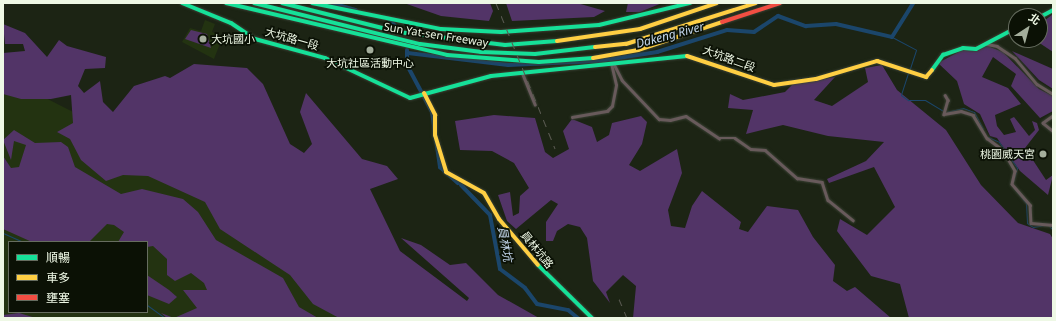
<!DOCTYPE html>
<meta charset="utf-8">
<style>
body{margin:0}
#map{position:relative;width:1056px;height:321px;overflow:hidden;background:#1c2414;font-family:"Noto Sans","Noto Sans TC",sans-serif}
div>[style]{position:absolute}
.built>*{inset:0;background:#233311}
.green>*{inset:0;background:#523467}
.stream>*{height:1px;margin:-0.5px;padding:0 0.5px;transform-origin:0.5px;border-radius:0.5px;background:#1b466b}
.river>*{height:4px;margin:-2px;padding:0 2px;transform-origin:2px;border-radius:2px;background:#1b466b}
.roads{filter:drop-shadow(0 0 1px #394033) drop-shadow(0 0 1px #394033)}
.street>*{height:2.5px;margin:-1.25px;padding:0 1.25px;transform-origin:1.25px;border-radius:1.25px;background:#685a5b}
.fast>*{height:4px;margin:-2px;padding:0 2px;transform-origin:2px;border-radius:2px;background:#16e098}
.slow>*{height:4px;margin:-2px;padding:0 2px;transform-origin:2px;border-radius:2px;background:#ffcf43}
.jam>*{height:4px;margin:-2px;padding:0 2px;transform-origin:2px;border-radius:2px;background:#f24e42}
.rail>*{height:1px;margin-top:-0.5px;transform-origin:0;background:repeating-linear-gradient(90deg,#595950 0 7px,transparent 0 14px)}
.dots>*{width:11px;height:11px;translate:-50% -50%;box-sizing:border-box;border:2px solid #0b1105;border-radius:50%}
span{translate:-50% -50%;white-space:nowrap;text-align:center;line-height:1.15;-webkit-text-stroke:3.5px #0b1105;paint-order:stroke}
.street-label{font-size:11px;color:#eef8e5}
.poi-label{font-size:11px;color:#eef8e5}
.left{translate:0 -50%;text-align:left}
.right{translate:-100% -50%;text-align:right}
.water-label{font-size:12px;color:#c2d5ea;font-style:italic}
.frame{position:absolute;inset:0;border:4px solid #eef8e5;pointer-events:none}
.legend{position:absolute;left:8px;top:241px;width:140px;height:72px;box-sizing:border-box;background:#0b1105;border:1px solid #666d5f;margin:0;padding:5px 7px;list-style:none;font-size:12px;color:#eef8e5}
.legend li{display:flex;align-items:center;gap:8px;height:20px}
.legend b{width:20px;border:1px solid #666d5f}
.north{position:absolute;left:1008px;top:8px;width:40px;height:40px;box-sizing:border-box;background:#0b1105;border:1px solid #666d5f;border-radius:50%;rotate:36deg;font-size:11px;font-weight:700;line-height:16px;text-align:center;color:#eef8e5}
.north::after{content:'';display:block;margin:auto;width:14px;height:18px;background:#a4ae9c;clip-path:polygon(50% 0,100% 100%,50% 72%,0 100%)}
</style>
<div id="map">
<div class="built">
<i style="clip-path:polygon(205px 20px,215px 24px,212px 32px,223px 36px,214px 59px,182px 42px,190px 28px,201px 31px)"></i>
<i style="clip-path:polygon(evenodd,3px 56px,30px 90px,77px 114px,204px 191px,347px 318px,3px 318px,3px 56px,9px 242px,147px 242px,147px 312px,9px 312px,9px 242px)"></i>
</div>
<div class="green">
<i style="clip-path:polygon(404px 3px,490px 3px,493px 11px,489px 21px,441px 16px)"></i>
<i style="clip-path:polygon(506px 3px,577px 3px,605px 11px,594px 17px,512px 21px)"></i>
<i style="clip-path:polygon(628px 3px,662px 3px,640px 12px,626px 12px)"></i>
<i style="clip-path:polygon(1053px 14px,1053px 52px,1035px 40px,1040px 40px,1040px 24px)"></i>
<i style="clip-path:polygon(3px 24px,25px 33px,47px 57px,59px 40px,67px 46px,106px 57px,105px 68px,85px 69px,78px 86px,84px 93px,100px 81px,103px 102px,113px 112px,134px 86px,165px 76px,170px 78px,194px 64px,247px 68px,263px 84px,290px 144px,304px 153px,312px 144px,300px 112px,306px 93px,362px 159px,387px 166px,398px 179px,370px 189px,400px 251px,467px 301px,469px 298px,401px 238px,421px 245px,450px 265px,466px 263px,498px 295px,539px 318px,339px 318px,313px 304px,290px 275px,220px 229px,205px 202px,148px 176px,123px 175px,106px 181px,81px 160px,70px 139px,57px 132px,73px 123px,71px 95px,51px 99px,21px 99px,3px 94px,3px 53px,25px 51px,23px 44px,5px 44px)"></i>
<i style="clip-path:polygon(191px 30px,207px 34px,211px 48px,185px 39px)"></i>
<i style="clip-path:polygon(985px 45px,1003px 52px,1039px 89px,1053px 96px,1053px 111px,1040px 118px,1011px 86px,1016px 74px,993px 57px,982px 77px,1008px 88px,1021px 104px,995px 115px,997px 126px,1004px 135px,1016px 132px,1010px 119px,1014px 117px,1029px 136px,1035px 130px,1032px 121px,1037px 123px,1039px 130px,1025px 148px,1046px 180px,1053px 175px,1048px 195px,1020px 171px,997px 138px,990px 136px,980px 114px,964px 104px,957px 81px,938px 63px,964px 49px,977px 51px)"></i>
<i style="clip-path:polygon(1012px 51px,1053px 69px,1053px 89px,1039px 80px)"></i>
<i style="clip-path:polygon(882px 65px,897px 90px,946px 130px,981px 185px,1018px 223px,1050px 234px,1053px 239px,1053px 318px,909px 318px,900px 284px,871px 276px,837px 231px,840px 219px,867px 235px,895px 207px,874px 167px,829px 183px,827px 179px,866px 161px,884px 142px,828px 136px,783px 125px,746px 134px,753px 110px,728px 108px,730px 94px,743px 100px,785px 92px,793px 84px,835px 77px,814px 100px,832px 106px,868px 82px,865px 68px)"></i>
<i style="clip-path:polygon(494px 115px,535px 118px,545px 152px,553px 158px,569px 149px,563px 131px,572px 119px,592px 127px,597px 142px,609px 135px,612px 123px,641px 116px,647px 122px,642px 144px,629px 165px,640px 171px,677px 149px,682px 173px,668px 210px,671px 226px,685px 228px,692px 206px,702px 191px,741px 222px,739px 229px,748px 232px,767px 206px,798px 210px,813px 237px,835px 265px,833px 281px,847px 291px,855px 287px,891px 318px,633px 318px,636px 286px,623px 275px,606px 292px,610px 303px,593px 281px,587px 238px,580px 227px,568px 224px,557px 231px,553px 241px,546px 241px,546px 222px,558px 204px,551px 200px,516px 229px,507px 221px,498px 195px,510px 192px,513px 216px,519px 213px,520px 196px,529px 188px,514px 163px,492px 151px,460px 150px,455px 121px)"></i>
<i style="clip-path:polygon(14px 130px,35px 143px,61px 142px,68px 147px,75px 167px,121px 194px,142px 189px,183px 199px,198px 212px,216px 240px,283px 278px,299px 307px,318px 318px,167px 318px,161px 313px,174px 318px,197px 308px,183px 290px,207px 290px,204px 283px,191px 273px,175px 281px,167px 275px,167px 259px,153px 246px,147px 247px,147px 242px,118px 242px,124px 232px,114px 225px,107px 224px,89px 242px,32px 242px,3px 229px,3px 156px,11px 168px,19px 167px,26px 145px,14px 141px,11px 160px,3px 140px)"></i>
<i style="clip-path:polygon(147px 275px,169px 290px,177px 297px,169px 304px,147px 295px)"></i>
<i style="clip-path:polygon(19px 313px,36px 318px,3px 318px,3px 315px)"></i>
</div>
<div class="stream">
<i style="left:892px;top:37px;width:27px;rotate:28deg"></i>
<i style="left:916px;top:50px;width:22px;rotate:108deg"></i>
<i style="left:908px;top:73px;width:23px;rotate:108deg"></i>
<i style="left:901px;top:95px;width:9px;rotate:36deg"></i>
<i style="left:908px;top:100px;width:17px"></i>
<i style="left:925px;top:100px;width:21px;rotate:31deg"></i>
<i style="left:946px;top:112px;width:17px;rotate:-13deg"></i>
<i style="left:963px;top:108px;width:12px;rotate:20deg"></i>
<i style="left:974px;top:112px;width:19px;rotate:62deg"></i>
<i style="left:988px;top:137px;width:12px;rotate:24deg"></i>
<i style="left:999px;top:142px;width:32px;rotate:55deg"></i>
<i style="left:1017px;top:168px;width:15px;rotate:106deg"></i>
<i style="left:1013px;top:187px;width:21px;rotate:51deg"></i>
<i style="left:1026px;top:203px;width:20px;rotate:87deg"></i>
<i style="left:1027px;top:223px;width:7px;rotate:34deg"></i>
<i style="left:1033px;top:227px;width:12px;rotate:-9deg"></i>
<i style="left:1049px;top:226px;width:6px;rotate:45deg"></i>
<i style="left:3px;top:233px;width:22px;rotate:24deg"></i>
<i style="left:147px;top:305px;width:22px;rotate:36deg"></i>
</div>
<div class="river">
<i style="left:331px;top:3px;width:26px;rotate:16deg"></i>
<i style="left:388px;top:18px;width:13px;rotate:48deg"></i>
<i style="left:407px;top:50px;width:15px;rotate:90deg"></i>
<i style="left:407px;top:65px;width:53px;rotate:62deg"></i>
<i style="left:432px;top:112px;width:56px;rotate:81.7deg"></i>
<i style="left:440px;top:167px;width:24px;rotate:42deg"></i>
<i style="left:408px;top:53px;width:101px;rotate:6.8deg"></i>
<i style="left:508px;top:65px;width:91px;rotate:-2.5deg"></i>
<i style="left:599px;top:61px;width:59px;rotate:-8.8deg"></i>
<i style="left:657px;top:52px;width:73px;rotate:-17.4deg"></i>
<i style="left:727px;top:30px;width:27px;rotate:4deg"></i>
<i style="left:754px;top:32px;width:29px;rotate:-34deg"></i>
<i style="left:778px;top:16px;width:30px;rotate:20deg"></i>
<i style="left:806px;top:26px;width:30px;rotate:-4deg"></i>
<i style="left:836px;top:24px;width:57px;rotate:13.1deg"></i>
<i style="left:892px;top:37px;width:40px;rotate:-58deg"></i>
<i style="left:461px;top:185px;width:42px;rotate:46deg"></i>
<i style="left:490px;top:215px;width:55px;rotate:79.5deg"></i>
<i style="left:500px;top:269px;width:31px;rotate:37deg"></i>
<i style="left:525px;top:288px;width:20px;rotate:53deg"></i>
<i style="left:537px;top:304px;width:32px;rotate:11deg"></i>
<i style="left:568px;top:310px;width:13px;rotate:39deg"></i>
</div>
<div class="roads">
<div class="street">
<i style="left:987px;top:44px;width:10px;rotate:11deg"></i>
<i style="left:997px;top:46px;width:22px;rotate:34deg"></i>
<i style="left:1015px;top:58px;width:34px;rotate:50deg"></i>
<i style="left:1037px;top:84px;width:19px;rotate:32deg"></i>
<i style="left:614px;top:64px;width:18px;rotate:63deg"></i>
<i style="left:622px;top:80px;width:54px;rotate:46.5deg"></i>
<i style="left:659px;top:119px;width:11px;rotate:5deg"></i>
<i style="left:670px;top:120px;width:16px;rotate:-14deg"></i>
<i style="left:686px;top:116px;width:40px;rotate:34deg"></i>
<i style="left:719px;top:138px;width:16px"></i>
<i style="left:735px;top:138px;width:19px;rotate:35deg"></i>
<i style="left:751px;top:149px;width:14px;rotate:4deg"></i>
<i style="left:765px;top:150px;width:43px;rotate:41.2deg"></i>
<i style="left:797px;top:178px;width:25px;rotate:9deg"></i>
<i style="left:822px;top:182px;width:19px;rotate:72deg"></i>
<i style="left:828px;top:200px;width:32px;rotate:39deg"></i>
<i style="left:522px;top:72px;width:35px;rotate:68deg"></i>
<i style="left:945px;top:95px;width:6px;rotate:59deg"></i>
<i style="left:948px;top:100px;width:15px;rotate:106deg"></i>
<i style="left:944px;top:114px;width:17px;rotate:-10deg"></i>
<i style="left:961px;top:111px;width:13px;rotate:18deg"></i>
<i style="left:973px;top:115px;width:27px;rotate:59deg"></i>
<i style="left:987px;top:138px;width:20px;rotate:37deg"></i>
<i style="left:1003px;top:150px;width:24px;rotate:60deg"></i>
<i style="left:1015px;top:171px;width:13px;rotate:103deg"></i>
<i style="left:1012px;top:184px;width:28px;rotate:49deg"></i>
<i style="left:1030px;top:205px;width:18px;rotate:87deg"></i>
<i style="left:1031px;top:223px;width:22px;rotate:5deg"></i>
<i style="left:1053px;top:116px;width:12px;rotate:145deg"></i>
<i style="left:1043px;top:123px;width:13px;rotate:39deg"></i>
<i style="left:572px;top:117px;width:36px;rotate:-10deg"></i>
<i style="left:607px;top:111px;width:7px;rotate:-45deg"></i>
<i style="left:612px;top:106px;width:21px;rotate:-79deg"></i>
<i style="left:616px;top:85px;width:22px;rotate:-103deg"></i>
</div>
<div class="fast">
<i style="left:182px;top:3px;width:53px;rotate:22.2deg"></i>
<i style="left:231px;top:23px;width:29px;rotate:34deg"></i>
<i style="left:255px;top:39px;width:73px;rotate:15.2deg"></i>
<i style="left:325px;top:58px;width:94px;rotate:25.2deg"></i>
<i style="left:410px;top:98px;width:84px;rotate:-15.2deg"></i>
<i style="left:491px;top:76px;width:197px;rotate:-5.8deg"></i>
<i style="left:226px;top:3px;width:227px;rotate:13.2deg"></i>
<i style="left:447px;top:55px;width:92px;rotate:4.4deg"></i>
<i style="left:539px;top:62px;width:54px;rotate:-4.2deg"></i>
<i style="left:254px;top:3px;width:171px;rotate:13.9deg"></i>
<i style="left:420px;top:44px;width:62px;rotate:7.5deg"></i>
<i style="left:481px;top:52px;width:54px;rotate:2.1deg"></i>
<i style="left:535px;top:54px;width:60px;rotate:-6.7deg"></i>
<i style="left:282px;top:3px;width:120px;rotate:14deg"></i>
<i style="left:398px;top:32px;width:108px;rotate:6.9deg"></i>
<i style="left:505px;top:45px;width:52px;rotate:-4.4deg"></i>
<i style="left:312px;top:3px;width:132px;rotate:11.4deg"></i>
<i style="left:441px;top:29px;width:60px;rotate:2.9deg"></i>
<i style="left:501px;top:32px;width:98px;rotate:-4.1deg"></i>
<i style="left:599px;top:25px;width:94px;rotate:-13.6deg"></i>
<i style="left:1040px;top:17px;width:15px;rotate:-28deg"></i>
<i style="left:932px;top:70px;width:19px;rotate:-54deg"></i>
<i style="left:943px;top:55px;width:21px;rotate:-19deg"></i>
<i style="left:963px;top:48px;width:13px;rotate:4deg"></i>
<i style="left:976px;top:49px;width:45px;rotate:-27.7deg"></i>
<i style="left:538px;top:265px;width:76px;rotate:44.5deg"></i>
</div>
<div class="slow">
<i style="left:557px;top:41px;width:84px;rotate:-8.2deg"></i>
<i style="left:640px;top:29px;width:81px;rotate:-18.7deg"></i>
<i style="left:595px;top:47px;width:31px;rotate:-6deg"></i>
<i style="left:626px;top:44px;width:136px;rotate:-17.5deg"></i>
<i style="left:687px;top:56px;width:92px;rotate:18.4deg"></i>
<i style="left:774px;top:85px;width:42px;rotate:-8.1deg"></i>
<i style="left:816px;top:79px;width:64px;rotate:-16.4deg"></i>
<i style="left:877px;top:61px;width:52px;rotate:18.1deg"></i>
<i style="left:926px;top:77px;width:9px;rotate:-49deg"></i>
<i style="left:593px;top:58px;width:46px;rotate:-10.1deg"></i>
<i style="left:638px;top:50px;width:89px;rotate:-18.4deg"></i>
<i style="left:424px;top:93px;width:25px;rotate:63deg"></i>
<i style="left:435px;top:115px;width:20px;rotate:90deg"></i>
<i style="left:435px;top:135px;width:39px;rotate:73deg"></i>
<i style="left:446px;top:172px;width:43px;rotate:28.9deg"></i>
<i style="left:484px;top:193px;width:30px;rotate:60deg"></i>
<i style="left:499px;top:219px;width:60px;rotate:49.7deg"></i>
</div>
<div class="jam">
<i style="left:722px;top:22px;width:61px;rotate:-18.1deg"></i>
</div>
</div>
<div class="rail">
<i style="left:496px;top:3px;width:157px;rotate:67.9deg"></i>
<i style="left:619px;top:299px;width:21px;rotate:67deg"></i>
</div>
<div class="dots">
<i style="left:203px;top:39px;background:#a4ae9c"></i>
<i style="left:370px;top:50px;background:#a4ae9c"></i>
<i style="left:1043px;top:154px;background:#a4ae9c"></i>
</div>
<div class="street-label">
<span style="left:436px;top:35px;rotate:9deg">Sun Yat-sen Freeway</span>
<span style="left:292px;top:39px;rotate:16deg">大坑路一段</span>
<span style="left:729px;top:59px;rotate:20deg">大坑路二段</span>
<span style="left:537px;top:250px;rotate:51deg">員林坑路</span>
</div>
<div class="poi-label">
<span class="left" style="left:211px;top:39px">大坑國小</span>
<span style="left:370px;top:63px">大坑社區活動中心</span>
<span class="right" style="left:1035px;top:154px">桃園威天宮</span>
</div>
<div class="water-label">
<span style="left:670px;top:35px;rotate:-15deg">Dakeng River</span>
<span style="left:505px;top:244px;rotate:80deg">員林坑</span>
</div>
<div class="frame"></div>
<ul class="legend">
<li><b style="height:5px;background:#16e098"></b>順暢</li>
<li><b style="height:5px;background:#ffcf43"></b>車多</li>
<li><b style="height:5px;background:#f24e42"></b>壅塞</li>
</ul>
<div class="north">北</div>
</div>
